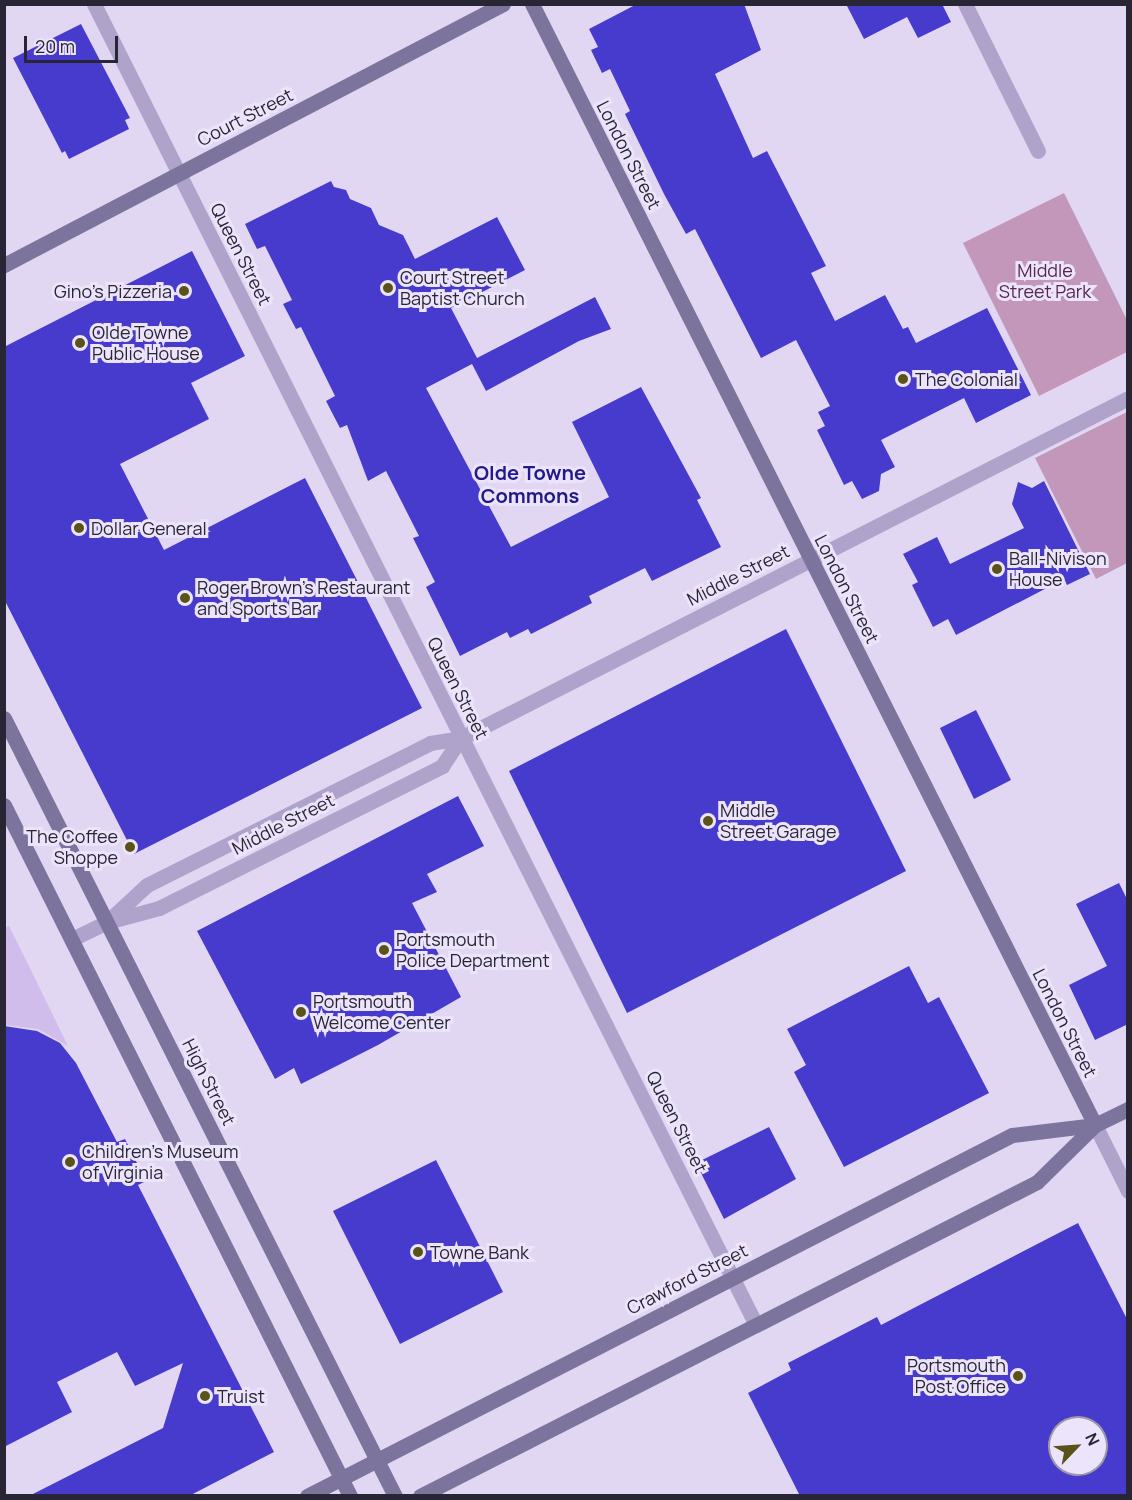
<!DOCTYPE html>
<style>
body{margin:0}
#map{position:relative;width:1132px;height:1500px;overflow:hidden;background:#e1d7f2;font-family:Manrope,sans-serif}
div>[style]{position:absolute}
.green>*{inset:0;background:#c297ba}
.plaza>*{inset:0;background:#d0bdec}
.building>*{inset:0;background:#473bcd}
.street>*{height:15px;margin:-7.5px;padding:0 7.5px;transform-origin:7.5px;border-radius:7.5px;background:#afa3cb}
.secondary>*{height:15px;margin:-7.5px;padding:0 7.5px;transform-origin:7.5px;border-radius:7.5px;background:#7d749e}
.dots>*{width:16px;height:16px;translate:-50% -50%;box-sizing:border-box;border:3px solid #ece4fa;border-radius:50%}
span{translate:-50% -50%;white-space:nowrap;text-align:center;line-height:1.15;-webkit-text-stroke:6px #ece4fa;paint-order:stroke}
.street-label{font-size:18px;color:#282535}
.park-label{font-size:18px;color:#55284b}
.poi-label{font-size:18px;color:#282535}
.left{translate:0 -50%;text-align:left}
.right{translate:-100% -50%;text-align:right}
.neighbourhood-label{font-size:20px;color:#231a89;font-weight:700}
.frame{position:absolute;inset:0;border:6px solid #282535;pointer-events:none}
.north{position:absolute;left:1048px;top:1416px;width:60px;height:60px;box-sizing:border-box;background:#ece4fa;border:2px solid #9e98ab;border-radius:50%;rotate:65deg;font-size:16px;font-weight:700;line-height:24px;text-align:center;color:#282535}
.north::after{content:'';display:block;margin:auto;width:21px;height:27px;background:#595319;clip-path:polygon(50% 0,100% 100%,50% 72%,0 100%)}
.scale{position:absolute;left:24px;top:36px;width:94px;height:27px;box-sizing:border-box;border:3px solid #282535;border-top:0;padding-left:8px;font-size:18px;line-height:21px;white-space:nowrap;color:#282535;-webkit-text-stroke:4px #ece4fa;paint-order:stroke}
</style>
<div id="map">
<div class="green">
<i style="clip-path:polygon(1064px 193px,1127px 320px,1127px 352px,1039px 396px,963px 243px)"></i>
<i style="clip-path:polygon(1127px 412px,1127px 563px,1096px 579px,1035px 458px)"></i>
</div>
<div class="plaza">
<i style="clip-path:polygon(9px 926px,27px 962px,68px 1046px,38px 1029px,5px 1025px,4px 928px)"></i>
</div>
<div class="building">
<i style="clip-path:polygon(637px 4px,744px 4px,761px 50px,715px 74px,753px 158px,767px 151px,826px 266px,811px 273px,835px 321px,885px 295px,903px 329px,908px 327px,916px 343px,987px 308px,1031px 395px,976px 423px,964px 398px,881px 440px,895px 467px,881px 474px,879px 491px,862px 499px,852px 481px,844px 485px,817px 430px,825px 426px,818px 412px,830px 406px,796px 340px,761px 358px,695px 229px,686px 234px,664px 194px,625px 114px,630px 111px,610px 69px,602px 73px,591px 50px,598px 47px,589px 29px)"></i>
<i style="clip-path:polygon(846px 4px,942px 4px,951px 22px,918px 38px,907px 17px,864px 39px)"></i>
<i style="clip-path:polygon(81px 24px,130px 118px,125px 120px,129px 129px,69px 159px,65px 151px,62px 153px,13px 58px)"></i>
<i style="clip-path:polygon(331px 181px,334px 187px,346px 190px,350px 199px,371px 208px,379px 225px,403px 235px,415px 259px,497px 217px,525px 270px,451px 308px,477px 358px,595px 297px,611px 329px,579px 341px,486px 391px,472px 364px,426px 388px,511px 547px,609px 497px,572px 422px,641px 387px,701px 498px,697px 500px,721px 547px,652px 581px,645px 568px,589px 596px,592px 603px,531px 634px,528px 629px,510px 638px,507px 632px,460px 656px,426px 587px,435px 582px,413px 538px,419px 536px,386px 471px,368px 481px,347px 425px,340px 428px,326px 401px,335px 396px,301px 327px,296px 329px,283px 304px,292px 300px,265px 246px,257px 249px,245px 224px)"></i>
<i style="clip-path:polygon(192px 251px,245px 356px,191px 383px,209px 419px,120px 464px,164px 550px,305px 478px,422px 708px,134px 854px,4px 599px,4px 347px)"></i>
<i style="clip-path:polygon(1044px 481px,1090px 574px,1067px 585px,1064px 579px,956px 635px,948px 619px,933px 627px,912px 585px,918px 582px,903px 554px,937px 537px,950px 564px,1024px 528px,1012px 504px,1018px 482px,1032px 488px)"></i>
<i style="clip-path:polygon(786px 629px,906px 871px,627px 1013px,509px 771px)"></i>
<i style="clip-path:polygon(976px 710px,1011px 780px,974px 799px,940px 728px)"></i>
<i style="clip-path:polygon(458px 796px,484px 846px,427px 874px,437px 892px,412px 903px,461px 997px,378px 1045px,301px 1084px,294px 1068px,275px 1079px,197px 931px)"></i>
<i style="clip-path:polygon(1119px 883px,1128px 901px,1128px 1024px,1095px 1040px,1069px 985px,1107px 966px,1076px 904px)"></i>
<i style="clip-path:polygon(909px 966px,928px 1003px,939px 997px,989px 1093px,844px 1167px,794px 1072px,806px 1065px,787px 1029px)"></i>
<i style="clip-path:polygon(4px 1026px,37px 1031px,60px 1043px,76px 1063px,117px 1142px,125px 1139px,146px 1181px,138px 1185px,274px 1452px,189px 1496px,29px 1496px,163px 1428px,183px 1363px,135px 1386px,117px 1352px,57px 1382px,72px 1412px,4px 1447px)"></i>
<i style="clip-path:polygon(769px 1127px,796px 1179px,724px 1219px,696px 1163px)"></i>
<i style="clip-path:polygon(436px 1160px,503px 1292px,400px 1344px,333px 1211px)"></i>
<i style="clip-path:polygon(evenodd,1078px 1223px,1128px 1321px,1128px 1496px,800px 1496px,748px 1393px,791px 1370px,788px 1363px,877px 1317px,881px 1325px,1078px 1223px,1060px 1428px,1096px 1428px,1096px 1464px,1060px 1464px,1060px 1428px)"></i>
</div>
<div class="street">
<i style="left:94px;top:4px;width:1478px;rotate:63.38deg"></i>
<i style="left:965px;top:4px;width:164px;rotate:63.6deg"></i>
<i style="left:107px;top:922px;width:54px;rotate:-42.8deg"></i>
<i style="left:147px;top:885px;width:317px;rotate:-26.6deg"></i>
<i style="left:430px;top:743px;width:31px;rotate:-9deg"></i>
<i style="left:461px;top:738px;width:749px;rotate:-27.01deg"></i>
<i style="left:72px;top:939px;width:39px;rotate:-26deg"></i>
<i style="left:107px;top:922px;width:54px;rotate:-15.1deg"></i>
<i style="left:159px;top:908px;width:317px;rotate:-26.6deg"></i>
<i style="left:442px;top:766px;width:34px;rotate:-56deg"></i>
<i style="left:1095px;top:1125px;width:74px;rotate:63.4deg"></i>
</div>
<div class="secondary">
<i style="left:532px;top:4px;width:1254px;rotate:63.33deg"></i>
<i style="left:4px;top:265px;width:563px;rotate:-27.61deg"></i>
<i style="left:4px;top:718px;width:871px;rotate:63.32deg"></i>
<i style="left:4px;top:805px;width:773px;rotate:63.4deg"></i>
<i style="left:307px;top:1496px;width:792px;rotate:-27.12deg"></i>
<i style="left:1012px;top:1135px;width:84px;rotate:-6.9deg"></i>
<i style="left:420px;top:1496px;width:692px;rotate:-26.97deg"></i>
<i style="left:1037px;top:1182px;width:81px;rotate:-44.5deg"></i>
<i style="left:1095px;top:1125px;width:37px;rotate:-26deg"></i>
</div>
<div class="dots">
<i style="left:388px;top:288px;background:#595319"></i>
<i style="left:184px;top:291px;background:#595319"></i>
<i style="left:80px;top:343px;background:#595319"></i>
<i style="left:903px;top:379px;background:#595319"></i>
<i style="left:79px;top:528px;background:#595319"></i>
<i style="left:997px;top:569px;background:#595319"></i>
<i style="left:185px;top:598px;background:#595319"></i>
<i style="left:708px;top:821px;background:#595319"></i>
<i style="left:130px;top:847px;background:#595319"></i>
<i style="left:384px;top:950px;background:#595319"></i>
<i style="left:301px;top:1012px;background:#595319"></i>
<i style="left:70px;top:1162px;background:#595319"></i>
<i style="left:418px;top:1252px;background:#595319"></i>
<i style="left:1018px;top:1376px;background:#595319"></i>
<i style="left:205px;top:1396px;background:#595319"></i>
</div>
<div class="street-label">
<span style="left:245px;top:117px;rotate:-27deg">Court Street</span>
<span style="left:629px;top:155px;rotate:63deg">London Street</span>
<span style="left:241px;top:254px;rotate:63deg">Queen Street</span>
<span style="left:738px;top:575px;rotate:-27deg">Middle Street</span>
<span style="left:847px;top:589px;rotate:63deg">London Street</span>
<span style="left:458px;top:688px;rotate:63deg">Queen Street</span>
<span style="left:283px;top:824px;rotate:-27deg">Middle Street</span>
<span style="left:1065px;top:1023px;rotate:63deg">London Street</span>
<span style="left:209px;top:1082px;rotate:63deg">High Street</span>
<span style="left:677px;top:1122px;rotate:63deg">Queen Street</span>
<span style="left:687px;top:1279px;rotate:-27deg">Crawford Street</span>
</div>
<div class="park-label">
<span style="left:1045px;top:281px">Middle<br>Street Park</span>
</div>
<div class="poi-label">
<span class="left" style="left:400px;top:288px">Court Street<br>Baptist Church</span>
<span class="right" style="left:172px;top:291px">Gino's Pizzeria</span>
<span class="left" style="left:92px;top:343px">Olde Towne<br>Public House</span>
<span class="left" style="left:915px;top:379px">The Colonial</span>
<span class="left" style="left:91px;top:528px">Dollar General</span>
<span class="left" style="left:1009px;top:569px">Ball-Nivison<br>House</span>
<span class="left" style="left:197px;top:598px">Roger Brown's Restaurant<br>and Sports Bar</span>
<span class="left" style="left:720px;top:821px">Middle<br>Street Garage</span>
<span class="right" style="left:118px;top:847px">The Coffee<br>Shoppe</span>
<span class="left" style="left:396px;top:950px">Portsmouth<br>Police Department</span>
<span class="left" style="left:313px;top:1012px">Portsmouth<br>Welcome Center</span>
<span class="left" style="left:82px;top:1162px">Children's Museum<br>of Virginia</span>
<span class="left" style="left:430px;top:1252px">Towne Bank</span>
<span class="right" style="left:1006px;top:1376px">Portsmouth<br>Post Office</span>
<span class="left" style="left:217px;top:1396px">Truist</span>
</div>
<div class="neighbourhood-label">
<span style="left:530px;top:484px">Olde Towne<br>Commons</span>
</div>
<div class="frame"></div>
<div class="north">N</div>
<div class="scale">20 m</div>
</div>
